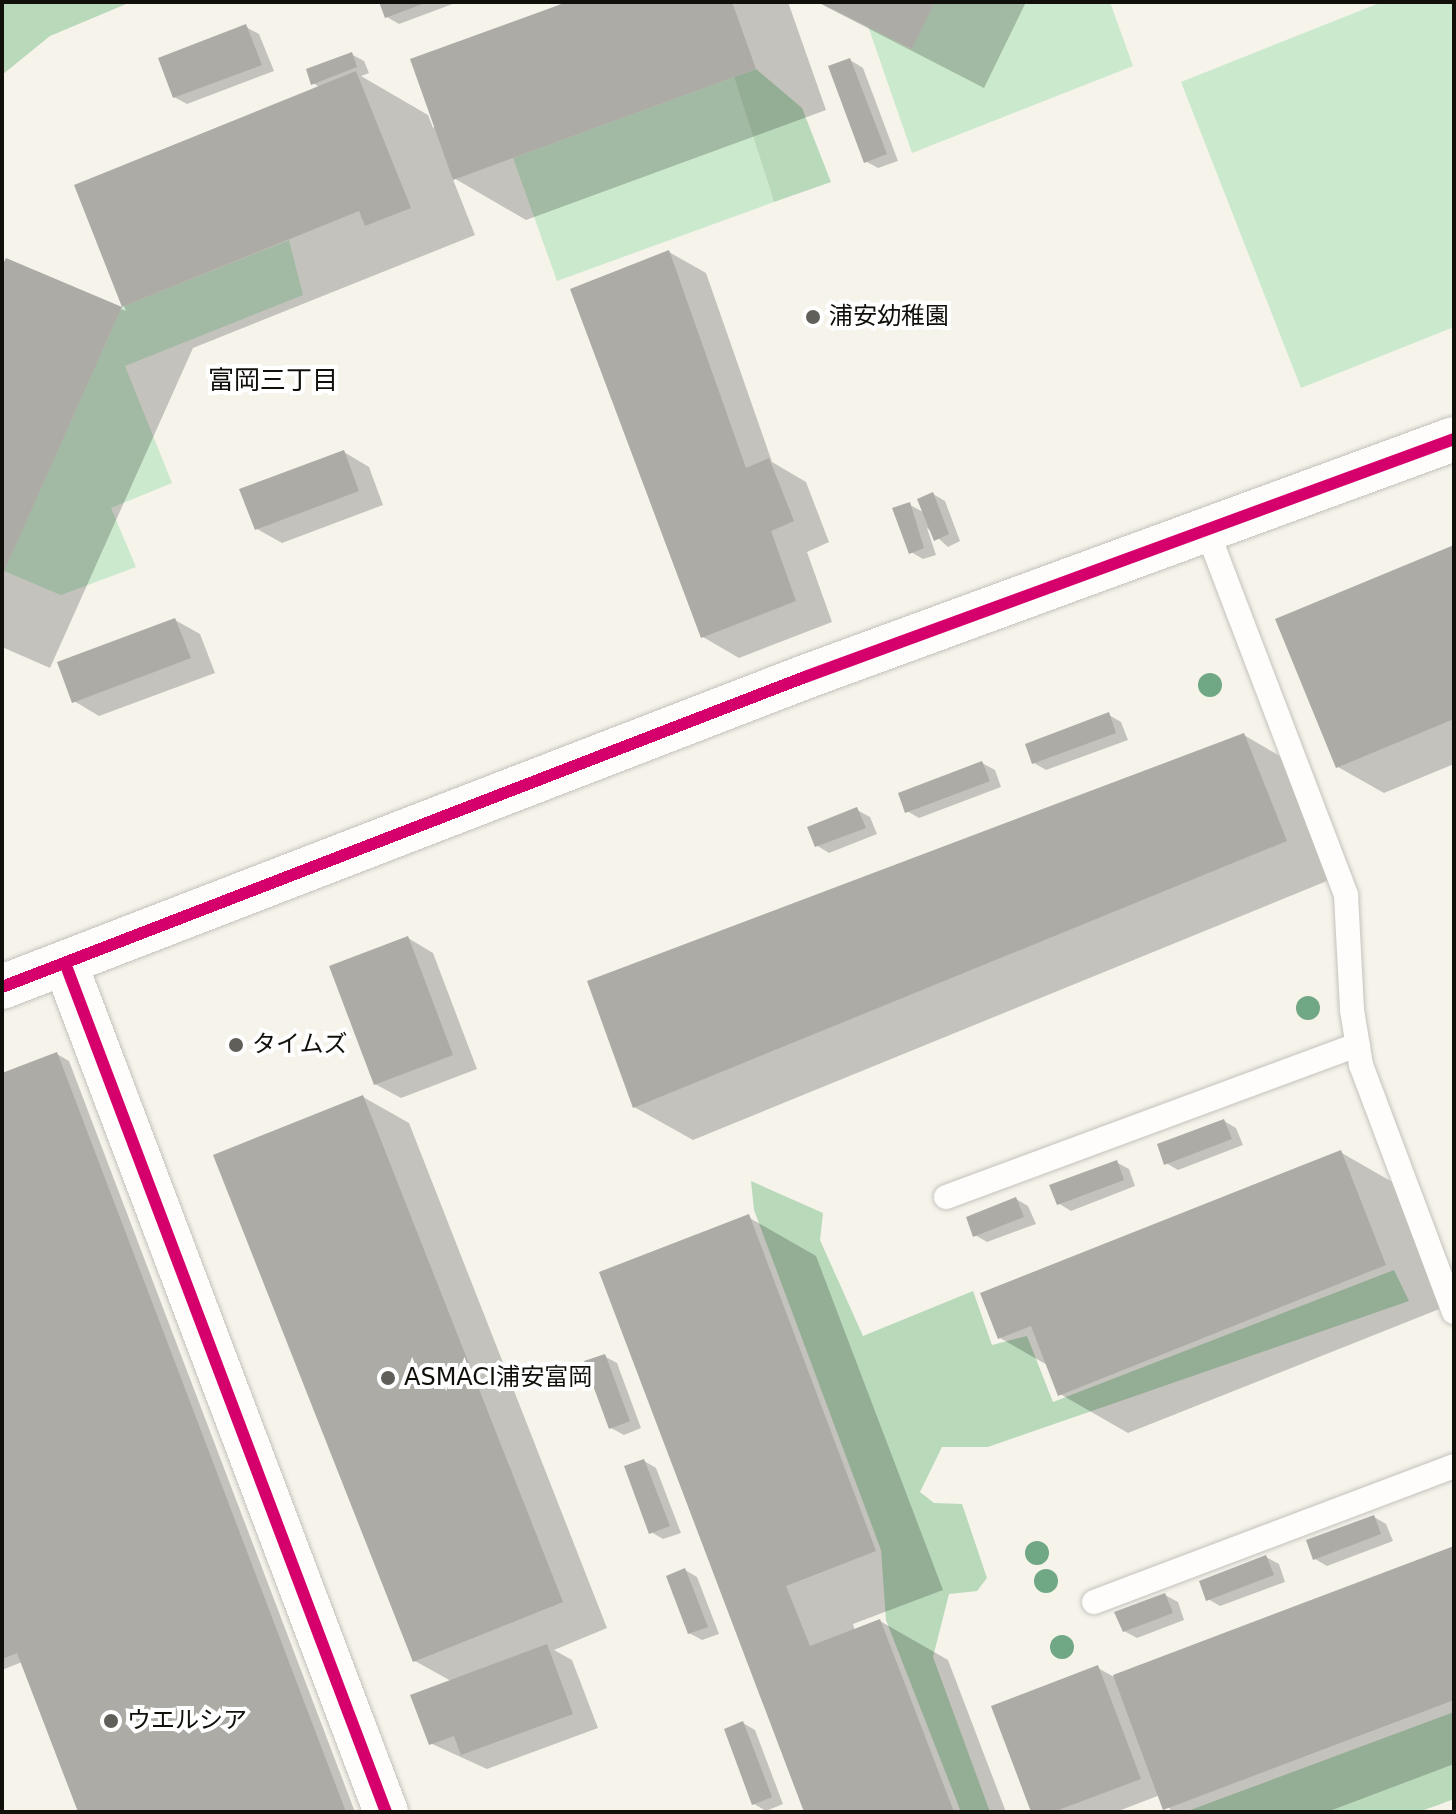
<!DOCTYPE html>
<meta charset="utf-8">
<style>
body{margin:0}
#map{position:relative;width:1456px;height:1814px;overflow:hidden;background:#f6f3eb;font-family:"DejaVu Sans","Noto Sans JP",sans-serif}
div>[style]{position:absolute}
.green>*{inset:0;background:#cbe9cc}
.forest>*{inset:0;background:#b9d9bb}
.shadow>*{inset:0;background:#0003}
.building>*{inset:0;background:#adaba5}
.roads{filter:drop-shadow(0 0 2px #c3c2bb) drop-shadow(0 0 2px #c3c2bb)}
.service>*{height:24px;margin:-12px;padding:0 12px;transform-origin:12px;border-radius:12px;background:#fefdfc}
.minor>*{height:44px;margin:-22px;padding:0 22px;transform-origin:22px;border-radius:22px;background:#fefdfc}
.tertiary>*{height:44px;margin:-22px;padding:0 22px;transform-origin:22px;border-radius:22px;background:#fefdfc}
.cycleway>*{height:12px;margin:-6px;padding:0 6px;transform-origin:6px;border-radius:6px;background:#d6006c}
.trees>*{width:24px;height:24px;margin:-12px;border-radius:50%;background:#70a784}
.dots>*{width:22px;height:22px;translate:-50% -50%;box-sizing:border-box;border:4px solid #fff;border-radius:50%}
span{translate:-50% -50%;white-space:nowrap;text-align:center;line-height:1.15;-webkit-text-stroke:8px #fff;paint-order:stroke}
.poi-label{font-size:24px;color:#110f0a}
.left{translate:0 -50%;text-align:left}
.neighbourhood-label{font-size:26px;color:#110f0a}
.frame{position:absolute;inset:0;border:4px solid #110f0a;pointer-events:none}
</style>
<div id="map">
<div class="green">
<i style="clip-path:polygon(935px 2px,1110px 2px,1133px 66px,912px 153px,868px 26px,911px 49px)"></i>
<i style="clip-path:polygon(1382px 2px,1454px 2px,1454px 327px,1301px 388px,1181px 82px)"></i>
<i style="clip-path:polygon(734px 77px,774px 202px,557px 281px,513px 158px)"></i>
<i style="clip-path:polygon(289px 240px,303px 295px,125px 366px,172px 483px,111px 508px,136px 567px,61px 595px,4px 571px,122px 307px)"></i>
</div>
<div class="forest">
<i style="clip-path:polygon(2px 2px,131px 2px,50px 36px,2px 75px)"></i>
<i style="clip-path:polygon(756px 69px,802px 108px,831px 182px,774px 202px,734px 77px)"></i>
<i style="clip-path:polygon(751px 1181px,823px 1213px,820px 1240px,863px 1336px,973px 1291px,992px 1345px,1027px 1336px,1053px 1402px,1394px 1270px,1409px 1301px,988px 1447px,942px 1447px,920px 1492px,934px 1503px,962px 1504px,987px 1578px,977px 1591px,949px 1594px,933px 1657px,990px 1812px,961px 1812px,886px 1620px,881px 1550px,754px 1210px)"></i>
<i style="clip-path:polygon(1454px 1712px,1454px 1799px,1419px 1812px,1185px 1812px)"></i>
</div>
<div class="shadow">
<i style="clip-path:polygon(381px 2px,458px 2px,399px 24px,387px 17px)"></i>
<i style="clip-path:polygon(573px 2px,788px 2px,826px 110px,526px 220px,452px 177px,475px 235px,193px 348px,50px 668px,2px 647px,2px 271px,7px 261px,126px 311px,76px 186px,321px 88px,313px 83px,351px 54px,364px 61px,369px 73px,361px 76px,428px 115px,433px 128px)"></i>
<i style="clip-path:polygon(817px 2px,1026px 2px,984px 88px)"></i>
<i style="clip-path:polygon(246px 27px,259px 34px,274px 71px,187px 104px,174px 97px)"></i>
<i style="clip-path:polygon(850px 60px,863px 68px,898px 161px,878px 168px,865px 161px)"></i>
<i style="clip-path:polygon(669px 252px,706px 273px,772px 462px,806px 482px,829px 542px,807px 552px,832px 622px,739px 658px,703px 637px)"></i>
<i style="clip-path:polygon(344px 452px,369px 467px,383px 505px,282px 543px,257px 529px)"></i>
<i style="clip-path:polygon(933px 494px,945px 501px,960px 541px,948px 547px,927px 528px,936px 555px,923px 559px,911px 552px,910px 505px,925px 513px)"></i>
<i style="clip-path:polygon(1454px 547px,1454px 764px,1384px 793px,1338px 767px)"></i>
<i style="clip-path:polygon(175px 620px,200px 634px,215px 673px,99px 716px,74px 701px)"></i>
<i style="clip-path:polygon(1109px 715px,1121px 722px,1128px 740px,1046px 770px,1034px 763px)"></i>
<i style="clip-path:polygon(1244px 735px,1302px 769px,1344px 874px,693px 1140px,634px 1107px)"></i>
<i style="clip-path:polygon(982px 763px,995px 770px,1001px 787px,919px 818px,907px 811px)"></i>
<i style="clip-path:polygon(857px 810px,870px 817px,877px 834px,829px 853px,816px 845px)"></i>
<i style="clip-path:polygon(408px 938px,433px 953px,477px 1069px,401px 1098px,375px 1084px)"></i>
<i style="clip-path:polygon(57px 1054px,69px 1061px,355px 1812px,80px 1812px,22px 1662px,2px 1670px,2px 1075px)"></i>
<i style="clip-path:polygon(363px 1097px,409px 1123px,607px 1628px,554px 1650px,572px 1660px,598px 1728px,487px 1769px,430px 1743px,451px 1681px,415px 1661px)"></i>
<i style="clip-path:polygon(1224px 1121px,1236px 1128px,1243px 1145px,1178px 1170px,1166px 1163px)"></i>
<i style="clip-path:polygon(1340px 1152px,1408px 1191px,1452px 1304px,1128px 1433px,1060px 1394px,1049px 1366px,1000px 1338px)"></i>
<i style="clip-path:polygon(1116px 1162px,1129px 1169px,1135px 1186px,1071px 1211px,1058px 1203px)"></i>
<i style="clip-path:polygon(1016px 1199px,1028px 1206px,1036px 1224px,987px 1242px,975px 1235px)"></i>
<i style="clip-path:polygon(748px 1217px,816px 1256px,943px 1590px,853px 1624px,855px 1631px,880px 1621px,948px 1660px,1006px 1812px,806px 1812px)"></i>
<i style="clip-path:polygon(604px 1356px,617px 1363px,641px 1428px,624px 1435px,611px 1428px)"></i>
<i style="clip-path:polygon(644px 1461px,656px 1468px,681px 1533px,663px 1539px,651px 1532px)"></i>
<i style="clip-path:polygon(1374px 1517px,1386px 1524px,1393px 1541px,1327px 1566px,1315px 1559px)"></i>
<i style="clip-path:polygon(1454px 1548px,1454px 1764px,1327px 1812px,1172px 1812px,1160px 1795px,1116px 1812px,1033px 1812px,1098px 1668px,1114px 1677px)"></i>
<i style="clip-path:polygon(1266px 1557px,1279px 1564px,1285px 1582px,1220px 1606px,1208px 1599px)"></i>
<i style="clip-path:polygon(685px 1570px,697px 1577px,719px 1634px,702px 1640px,689px 1633px)"></i>
<i style="clip-path:polygon(1165px 1595px,1178px 1602px,1184px 1620px,1137px 1638px,1124px 1631px)"></i>
<i style="clip-path:polygon(743px 1723px,755px 1730px,783px 1804px,766px 1811px,754px 1804px)"></i>
</div>
<div class="building">
<i style="clip-path:polygon(379px 2px,428px 2px,385px 18px)"></i>
<i style="clip-path:polygon(567px 2px,732px 2px,756px 69px,453px 180px,410px 59px)"></i>
<i style="clip-path:polygon(818px 2px,935px 2px,912px 49px)"></i>
<i style="clip-path:polygon(246px 24px,262px 65px,173px 98px,158px 58px)"></i>
<i style="clip-path:polygon(352px 52px,357px 67px,311px 85px,306px 69px)"></i>
<i style="clip-path:polygon(850px 58px,887px 154px,864px 163px,828px 66px)"></i>
<i style="clip-path:polygon(356px 71px,411px 208px,365px 226px,359px 211px,122px 307px,74px 185px)"></i>
<i style="clip-path:polygon(669px 250px,746px 468px,769px 458px,794px 521px,771px 531px,796px 601px,701px 638px,570px 289px)"></i>
<i style="clip-path:polygon(6px 258px,122px 307px,2px 576px,2px 266px)"></i>
<i style="clip-path:polygon(344px 450px,359px 491px,255px 530px,239px 489px)"></i>
<i style="clip-path:polygon(933px 492px,949px 534px,934px 541px,917px 499px)"></i>
<i style="clip-path:polygon(910px 502px,924px 548px,909px 554px,892px 508px)"></i>
<i style="clip-path:polygon(1454px 545px,1454px 719px,1336px 768px,1275px 619px)"></i>
<i style="clip-path:polygon(175px 618px,191px 658px,72px 703px,57px 662px)"></i>
<i style="clip-path:polygon(1109px 712px,1116px 733px,1032px 764px,1025px 744px)"></i>
<i style="clip-path:polygon(1244px 733px,1287px 841px,633px 1108px,587px 981px)"></i>
<i style="clip-path:polygon(982px 761px,990px 781px,905px 813px,898px 793px)"></i>
<i style="clip-path:polygon(857px 807px,866px 828px,815px 847px,807px 827px)"></i>
<i style="clip-path:polygon(408px 936px,453px 1055px,374px 1085px,329px 966px)"></i>
<i style="clip-path:polygon(57px 1052px,346px 1812px,78px 1812px,17px 1653px,2px 1659px,2px 1073px)"></i>
<i style="clip-path:polygon(363px 1095px,563px 1602px,413px 1662px,213px 1155px)"></i>
<i style="clip-path:polygon(1224px 1119px,1232px 1139px,1164px 1165px,1157px 1144px)"></i>
<i style="clip-path:polygon(1341px 1150px,1386px 1265px,1058px 1396px,1031px 1326px,998px 1339px,980px 1293px)"></i>
<i style="clip-path:polygon(1117px 1160px,1124px 1180px,1057px 1205px,1049px 1185px)"></i>
<i style="clip-path:polygon(1016px 1197px,1024px 1217px,973px 1237px,966px 1217px)"></i>
<i style="clip-path:polygon(749px 1214px,876px 1551px,786px 1586px,810px 1646px,880px 1619px,954px 1812px,804px 1812px,599px 1272px)"></i>
<i style="clip-path:polygon(605px 1354px,630px 1421px,609px 1429px,584px 1361px)"></i>
<i style="clip-path:polygon(644px 1459px,670px 1526px,649px 1534px,624px 1466px)"></i>
<i style="clip-path:polygon(1374px 1515px,1381px 1534px,1313px 1560px,1306px 1540px)"></i>
<i style="clip-path:polygon(1454px 1546px,1454px 1700px,1163px 1810px,1113px 1675px)"></i>
<i style="clip-path:polygon(1266px 1555px,1274px 1575px,1206px 1601px,1199px 1581px)"></i>
<i style="clip-path:polygon(685px 1568px,708px 1627px,688px 1634px,666px 1576px)"></i>
<i style="clip-path:polygon(1165px 1593px,1173px 1613px,1123px 1632px,1114px 1612px)"></i>
<i style="clip-path:polygon(547px 1644px,573px 1714px,461px 1755px,454px 1736px,429px 1745px,410px 1695px)"></i>
<i style="clip-path:polygon(1098px 1665px,1141px 1779px,1053px 1812px,1031px 1812px,991px 1706px)"></i>
<i style="clip-path:polygon(743px 1721px,772px 1797px,752px 1805px,724px 1729px)"></i>
</div>
<div class="roads">
<div class="service">
<i style="left:1206px;top:528px;width:393px;rotate:69.1deg"></i>
<i style="left:1346px;top:895px;width:115px;rotate:87deg"></i>
<i style="left:1352px;top:1010px;width:56px;rotate:80.7deg"></i>
<i style="left:1361px;top:1065px;width:264px;rotate:69.4deg"></i>
<i style="left:946px;top:1197px;width:439px;rotate:-20.3deg"></i>
<i style="left:1094px;top:1602px;width:385px;rotate:-20.7deg"></i>
</div>
<div class="minor">
<i style="left:65px;top:963px;width:908px;rotate:69.29deg"></i>
</div>
<div class="tertiary">
<i style="left:2px;top:987px;width:861px;rotate:-21.11deg"></i>
<i style="left:805px;top:677px;width:691px;rotate:-20.14deg"></i>
</div>
</div>
<div class="cycleway">
<i style="left:65px;top:963px;width:908px;rotate:69.29deg"></i>
<i style="left:2px;top:987px;width:861px;rotate:-21.11deg"></i>
<i style="left:805px;top:677px;width:691px;rotate:-20.14deg"></i>
</div>
<div class="trees">
<i style="left:1210px;top:685px"></i>
<i style="left:1308px;top:1008px"></i>
<i style="left:1037px;top:1553px"></i>
<i style="left:1046px;top:1581px"></i>
<i style="left:1062px;top:1647px"></i>
</div>
<div class="dots">
<i style="left:813px;top:317px;background:#615f59"></i>
<i style="left:236px;top:1045px;background:#615f59"></i>
<i style="left:388px;top:1378px;background:#615f59"></i>
<i style="left:111px;top:1721px;background:#615f59"></i>
</div>
<div class="poi-label">
<span class="left" style="left:829px;top:317px">浦安幼稚園</span>
<span class="left" style="left:252px;top:1045px">タイムズ</span>
<span class="left" style="left:404px;top:1378px">ASMACI浦安富岡</span>
<span class="left" style="left:127px;top:1721px">ウエルシア</span>
</div>
<div class="neighbourhood-label">
<span style="left:273px;top:381px">富岡三丁目</span>
</div>
<div class="frame"></div>
</div>
